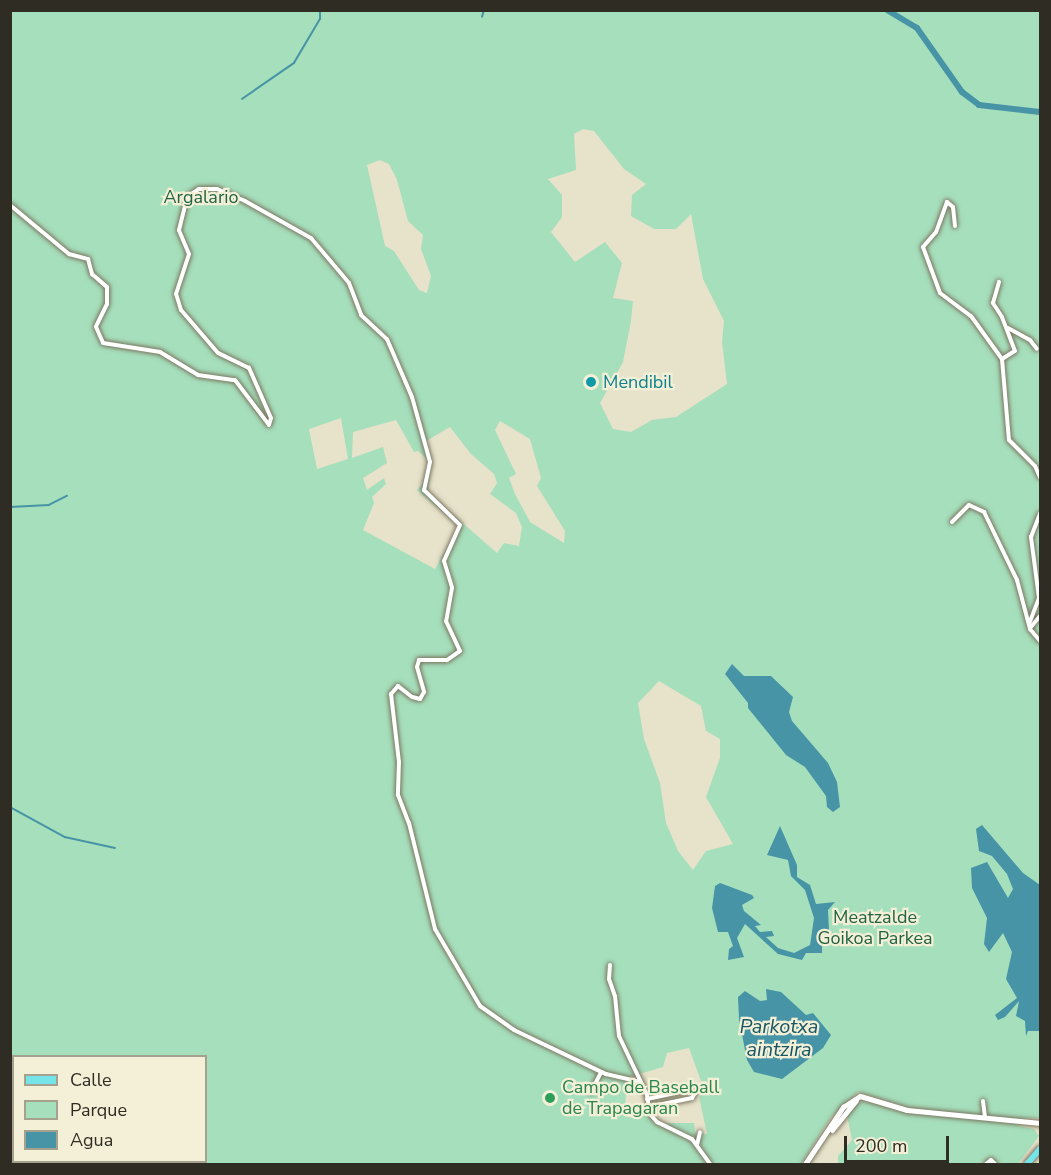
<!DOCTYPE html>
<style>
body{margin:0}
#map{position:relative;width:1051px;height:1175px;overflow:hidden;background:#e7e2ca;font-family:"Nunito Sans",sans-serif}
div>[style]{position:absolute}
.green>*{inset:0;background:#a6dfbc}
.water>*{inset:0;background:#4694a6}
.stream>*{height:1.5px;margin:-0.75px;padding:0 0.75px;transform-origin:0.75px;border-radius:0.75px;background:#4694a6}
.river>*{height:6px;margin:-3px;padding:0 3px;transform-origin:3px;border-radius:3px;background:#4694a6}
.roads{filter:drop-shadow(0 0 2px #7b7761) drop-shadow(0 0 2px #7b7761)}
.street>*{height:4px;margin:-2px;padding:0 2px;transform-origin:2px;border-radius:2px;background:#fff}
.secondary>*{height:5px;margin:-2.5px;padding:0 2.5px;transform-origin:2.5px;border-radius:2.5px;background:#fff}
.primary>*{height:6px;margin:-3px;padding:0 3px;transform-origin:3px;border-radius:3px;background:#76e5e9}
.dots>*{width:16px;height:16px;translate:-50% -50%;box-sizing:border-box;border:3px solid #f4efd7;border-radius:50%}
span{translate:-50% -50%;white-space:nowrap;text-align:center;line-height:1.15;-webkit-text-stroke:4.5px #f4efd7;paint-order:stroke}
.park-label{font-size:18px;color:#206442}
.culture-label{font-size:18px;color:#0d838f}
.left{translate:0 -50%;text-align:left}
.leisure-label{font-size:18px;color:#27864d}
.water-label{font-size:20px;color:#165765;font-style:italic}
.frame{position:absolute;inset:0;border:12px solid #2e2c23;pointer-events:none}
.legend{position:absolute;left:12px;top:1055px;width:195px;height:108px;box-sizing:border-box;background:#f4efd7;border:2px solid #a5a18f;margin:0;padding:8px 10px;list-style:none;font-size:18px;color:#2e2c23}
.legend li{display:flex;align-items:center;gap:12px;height:30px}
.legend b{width:30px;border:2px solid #a5a18f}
.scale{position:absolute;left:844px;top:1136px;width:105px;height:27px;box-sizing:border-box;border:3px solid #2e2c23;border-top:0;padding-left:8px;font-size:18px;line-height:21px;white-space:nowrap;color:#2e2c23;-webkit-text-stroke:4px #f4efd7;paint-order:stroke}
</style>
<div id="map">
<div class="green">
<i style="clip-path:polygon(evenodd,10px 11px,1040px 11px,1040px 1118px,1027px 1118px,1019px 1126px,1034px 1129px,1039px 1136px,1018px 1164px,838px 1164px,838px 1156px,852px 1140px,847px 1115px,857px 1103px,865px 1101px,918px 1115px,913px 1109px,858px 1092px,831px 1117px,801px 1164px,11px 1164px,10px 11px,583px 129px,594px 131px,624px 169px,646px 184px,632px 195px,631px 216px,654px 229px,676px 229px,691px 214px,703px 279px,724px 321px,722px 342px,727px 384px,676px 417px,652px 420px,631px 432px,613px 429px,600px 403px,623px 362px,631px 321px,633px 301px,613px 298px,622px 263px,605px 242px,575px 262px,551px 232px,562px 217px,562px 195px,548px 179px,576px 170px,574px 134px,583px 129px,10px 11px,380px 160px,389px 164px,397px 180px,408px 221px,423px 235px,421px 249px,431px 276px,427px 293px,419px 290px,394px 251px,385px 246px,367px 165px,380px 160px,10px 11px,341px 418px,348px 459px,317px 469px,309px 429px,341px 418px,10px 11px,396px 420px,414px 452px,418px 451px,428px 460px,423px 483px,417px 490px,459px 526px,435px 569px,363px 530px,374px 503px,372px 497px,386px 484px,384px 478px,367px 490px,363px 478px,387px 463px,383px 447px,352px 458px,353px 432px,396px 420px,10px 11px,500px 421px,530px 439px,541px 478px,537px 486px,565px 531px,564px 543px,530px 522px,515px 494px,509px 478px,516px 474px,495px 430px,500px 421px,10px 11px,450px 427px,471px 454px,494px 474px,497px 483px,490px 494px,516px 513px,522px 527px,519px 546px,504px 543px,497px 553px,428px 493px,432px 460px,426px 441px,450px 427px,10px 11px,659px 681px,701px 706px,706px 731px,720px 739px,720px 758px,706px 797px,733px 844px,706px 851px,693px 870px,678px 851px,666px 823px,660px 783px,644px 739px,638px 703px,659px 681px,10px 11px,689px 1048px,701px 1081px,706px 1081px,709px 1088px,699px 1097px,707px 1134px,695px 1133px,694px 1123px,668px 1123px,667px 1128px,648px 1112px,637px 1119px,624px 1116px,626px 1095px,639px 1086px,629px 1084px,629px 1077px,663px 1067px,667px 1053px,689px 1048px,10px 11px,14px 1056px,206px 1056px,206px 1162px,14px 1162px,14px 1056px)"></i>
</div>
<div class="water">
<i style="clip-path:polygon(732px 664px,744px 676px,771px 676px,793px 697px,789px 712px,792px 721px,828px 763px,837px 782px,840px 807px,833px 812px,827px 807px,826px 796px,805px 767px,786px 755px,748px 708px,748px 703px,725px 674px)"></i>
<i style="clip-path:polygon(982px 825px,1023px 873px,1040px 885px,1040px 1031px,1028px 1031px,1026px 1036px,1025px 1021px,1016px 1016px,1019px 1001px,1005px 1017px,998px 1020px,995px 1015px,1017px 998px,1006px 979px,1012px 952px,1003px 933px,989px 952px,984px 944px,987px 918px,972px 888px,971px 868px,987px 862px,1008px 898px,1013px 889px,1007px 874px,992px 856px,979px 851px,976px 829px)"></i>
<i style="clip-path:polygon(780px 826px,797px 865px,797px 877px,810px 885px,816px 904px,835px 902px,828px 910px,829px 931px,822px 942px,822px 953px,806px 953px,802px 960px,778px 954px,745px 924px,737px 938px,744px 957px,728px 960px,729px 949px,733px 946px,728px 932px,718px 932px,712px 908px,715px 886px,720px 883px,752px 895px,754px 898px,742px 905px,744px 911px,761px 925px,755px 926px,760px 932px,772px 931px,774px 936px,766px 937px,778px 948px,794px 953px,810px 945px,814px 918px,805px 890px,791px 876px,788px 860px,767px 855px)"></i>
<i style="clip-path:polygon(766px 989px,781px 992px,806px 1015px,813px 1013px,831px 1035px,823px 1048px,782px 1079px,754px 1072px,747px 1060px,739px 1019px,738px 997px,745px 991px,760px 1001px,767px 1000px)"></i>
</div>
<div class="stream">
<i style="left:482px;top:17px;width:7px;rotate:-74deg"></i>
<i style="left:242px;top:99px;width:63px;rotate:-34.7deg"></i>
<i style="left:294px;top:63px;width:51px;rotate:-59.4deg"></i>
<i style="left:320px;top:19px;width:9px;rotate:-90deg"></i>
<i style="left:10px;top:507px;width:39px;rotate:-3deg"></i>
<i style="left:49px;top:505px;width:20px;rotate:-27deg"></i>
<i style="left:10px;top:807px;width:63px;rotate:28.6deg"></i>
<i style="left:65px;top:837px;width:51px;rotate:12.4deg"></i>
</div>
<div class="river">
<i style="left:887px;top:10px;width:35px;rotate:31deg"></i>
<i style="left:917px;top:28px;width:78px;rotate:54.9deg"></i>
<i style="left:962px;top:92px;width:21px;rotate:37deg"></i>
<i style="left:979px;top:105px;width:61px;rotate:6.5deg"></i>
</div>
<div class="roads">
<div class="street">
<i style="left:10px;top:205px;width:77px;rotate:39.7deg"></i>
<i style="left:69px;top:254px;width:20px;rotate:15deg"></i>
<i style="left:88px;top:259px;width:16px;rotate:75deg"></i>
<i style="left:92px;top:274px;width:20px;rotate:41deg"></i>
<i style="left:107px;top:287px;width:17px;rotate:90deg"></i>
<i style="left:107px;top:304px;width:25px;rotate:116deg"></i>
<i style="left:96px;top:327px;width:17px;rotate:66deg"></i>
<i style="left:103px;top:343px;width:58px;rotate:9deg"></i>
<i style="left:160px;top:352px;width:44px;rotate:31.2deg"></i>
<i style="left:198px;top:375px;width:37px;rotate:8deg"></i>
<i style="left:235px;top:380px;width:56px;rotate:52.9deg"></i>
<i style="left:269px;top:425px;width:7px;rotate:-74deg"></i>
<i style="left:271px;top:418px;width:55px;rotate:-113.7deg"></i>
<i style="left:249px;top:368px;width:34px;rotate:-154deg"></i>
<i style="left:218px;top:353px;width:57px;rotate:-130.7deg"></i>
<i style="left:181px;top:310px;width:17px;rotate:-107deg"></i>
<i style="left:176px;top:294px;width:42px;rotate:-72deg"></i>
<i style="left:189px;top:254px;width:26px;rotate:-113deg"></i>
<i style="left:179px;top:230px;width:34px;rotate:-76deg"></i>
<i style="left:187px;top:197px;width:14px;rotate:-34deg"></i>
<i style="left:199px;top:189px;width:18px"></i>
<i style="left:217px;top:189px;width:30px;rotate:23deg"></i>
<i style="left:245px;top:201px;width:76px;rotate:29.3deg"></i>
<i style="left:311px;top:238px;width:59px;rotate:49.8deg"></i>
<i style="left:349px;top:283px;width:34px;rotate:69deg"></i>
<i style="left:361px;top:315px;width:35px;rotate:43deg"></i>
<i style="left:387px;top:339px;width:63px;rotate:66.7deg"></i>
<i style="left:412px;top:397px;width:67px;rotate:74.5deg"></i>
<i style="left:430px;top:462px;width:29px;rotate:102deg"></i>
<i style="left:424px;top:490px;width:50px;rotate:44.2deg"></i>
<i style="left:460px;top:525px;width:39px;rotate:114deg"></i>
<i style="left:444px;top:561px;width:28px;rotate:73deg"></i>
<i style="left:452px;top:588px;width:34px;rotate:100deg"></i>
<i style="left:446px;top:621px;width:33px;rotate:65deg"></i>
<i style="left:460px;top:651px;width:16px;rotate:145deg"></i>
<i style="left:447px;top:660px;width:28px;rotate:180deg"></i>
<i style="left:419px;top:660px;width:7px;rotate:106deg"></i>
<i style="left:417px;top:667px;width:26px;rotate:74deg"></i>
<i style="left:424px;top:692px;width:8px;rotate:120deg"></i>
<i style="left:420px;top:699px;width:8px;rotate:-166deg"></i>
<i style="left:412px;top:697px;width:18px;rotate:-142deg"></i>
<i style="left:398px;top:686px;width:11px;rotate:131deg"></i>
<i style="left:391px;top:694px;width:68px;rotate:83.3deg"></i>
<i style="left:399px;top:762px;width:33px;rotate:92deg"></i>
<i style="left:398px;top:795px;width:30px;rotate:69deg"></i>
<i style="left:409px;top:823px;width:109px;rotate:76.2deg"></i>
<i style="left:435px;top:929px;width:89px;rotate:59.7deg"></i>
<i style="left:480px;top:1006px;width:42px;rotate:35.2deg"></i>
<i style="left:514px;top:1030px;width:102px;rotate:25.6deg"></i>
<i style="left:606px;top:1074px;width:36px;rotate:13deg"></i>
<i style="left:955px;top:226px;width:19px;rotate:-96deg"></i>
<i style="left:953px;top:207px;width:8px;rotate:-140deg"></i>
<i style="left:947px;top:202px;width:32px;rotate:110deg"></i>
<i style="left:936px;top:232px;width:20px;rotate:131deg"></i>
<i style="left:923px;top:247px;width:49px;rotate:69.7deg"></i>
<i style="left:940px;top:293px;width:39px;rotate:37deg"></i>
<i style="left:971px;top:316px;width:53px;rotate:54.2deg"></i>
<i style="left:1002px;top:359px;width:15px;rotate:-32deg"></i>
<i style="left:1015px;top:351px;width:36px;rotate:-111deg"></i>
<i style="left:1002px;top:317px;width:17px;rotate:-123deg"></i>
<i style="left:993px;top:303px;width:22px;rotate:-74deg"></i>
<i style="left:1008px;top:328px;width:25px;rotate:29deg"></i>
<i style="left:1030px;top:340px;width:11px;rotate:52deg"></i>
<i style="left:1002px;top:359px;width:81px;rotate:85.1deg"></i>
<i style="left:1009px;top:440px;width:37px;rotate:45deg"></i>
<i style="left:1035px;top:466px;width:12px;rotate:66deg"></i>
<i style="left:952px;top:522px;width:24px;rotate:-45deg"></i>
<i style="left:969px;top:505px;width:17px;rotate:25deg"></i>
<i style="left:984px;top:512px;width:76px;rotate:64.1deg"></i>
<i style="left:1017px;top:580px;width:51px;rotate:75.1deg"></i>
<i style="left:1030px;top:629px;width:16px;rotate:50deg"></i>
<i style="left:1029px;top:624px;width:28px;rotate:-69deg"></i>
<i style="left:1039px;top:598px;width:62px;rotate:-97.5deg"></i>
<i style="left:1031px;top:537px;width:25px;rotate:-69deg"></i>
<i style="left:1030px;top:628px;width:16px;rotate:-50deg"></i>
<i style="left:610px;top:965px;width:14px;rotate:94deg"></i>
<i style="left:609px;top:979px;width:18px;rotate:71deg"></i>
<i style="left:615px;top:996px;width:40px;rotate:84.3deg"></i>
<i style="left:619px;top:1036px;width:65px;rotate:64.6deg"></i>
<i style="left:647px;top:1095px;width:19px;rotate:81deg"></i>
<i style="left:650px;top:1114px;width:11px;rotate:49deg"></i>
<i style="left:657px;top:1122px;width:39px;rotate:26deg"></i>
<i style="left:692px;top:1139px;width:31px;rotate:54deg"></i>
<i style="left:591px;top:1092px;width:22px;rotate:-63deg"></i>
<i style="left:647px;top:1099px;width:43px;rotate:-12.1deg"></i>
<i style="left:689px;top:1090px;width:7px;rotate:27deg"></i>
<i style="left:695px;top:1093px;width:6px;rotate:121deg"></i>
<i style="left:692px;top:1098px;width:45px;rotate:168.4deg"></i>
<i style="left:983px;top:1101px;width:17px;rotate:83deg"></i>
<i style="left:697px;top:1145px;width:13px;rotate:-77deg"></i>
<i style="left:986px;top:1164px;width:6px;rotate:-39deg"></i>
<i style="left:991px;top:1160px;width:6px;rotate:45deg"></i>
</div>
<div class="secondary">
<i style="left:832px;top:1130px;width:38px;rotate:-51deg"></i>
<i style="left:805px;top:1164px;width:69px;rotate:-56.3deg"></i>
<i style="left:843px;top:1107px;width:20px;rotate:-33deg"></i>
<i style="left:860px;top:1096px;width:49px;rotate:16.6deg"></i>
<i style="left:907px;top:1110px;width:134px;rotate:5.6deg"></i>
</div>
<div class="primary">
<i style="left:1027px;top:1164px;width:20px;rotate:-49deg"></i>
</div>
</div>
<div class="dots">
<i style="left:591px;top:382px;background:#0f9aa8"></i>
<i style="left:550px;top:1098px;background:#2e9e5b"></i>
</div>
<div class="park-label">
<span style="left:201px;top:197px">Argalario</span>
<span style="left:875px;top:928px">Meatzalde<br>Goikoa Parkea</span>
</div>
<div class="culture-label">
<span class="left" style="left:603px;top:382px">Mendibil</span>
</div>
<div class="leisure-label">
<span class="left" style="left:562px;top:1098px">Campo de Baseball<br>de Trapagaran</span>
</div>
<div class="water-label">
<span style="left:779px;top:1038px">Parkotxa<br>aintzira</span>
</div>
<div class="frame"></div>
<ul class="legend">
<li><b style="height:8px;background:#76e5e9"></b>Calle</li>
<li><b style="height:16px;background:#a6dfbc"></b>Parque</li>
<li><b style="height:16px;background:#4694a6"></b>Agua</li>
</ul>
<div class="scale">200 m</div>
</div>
